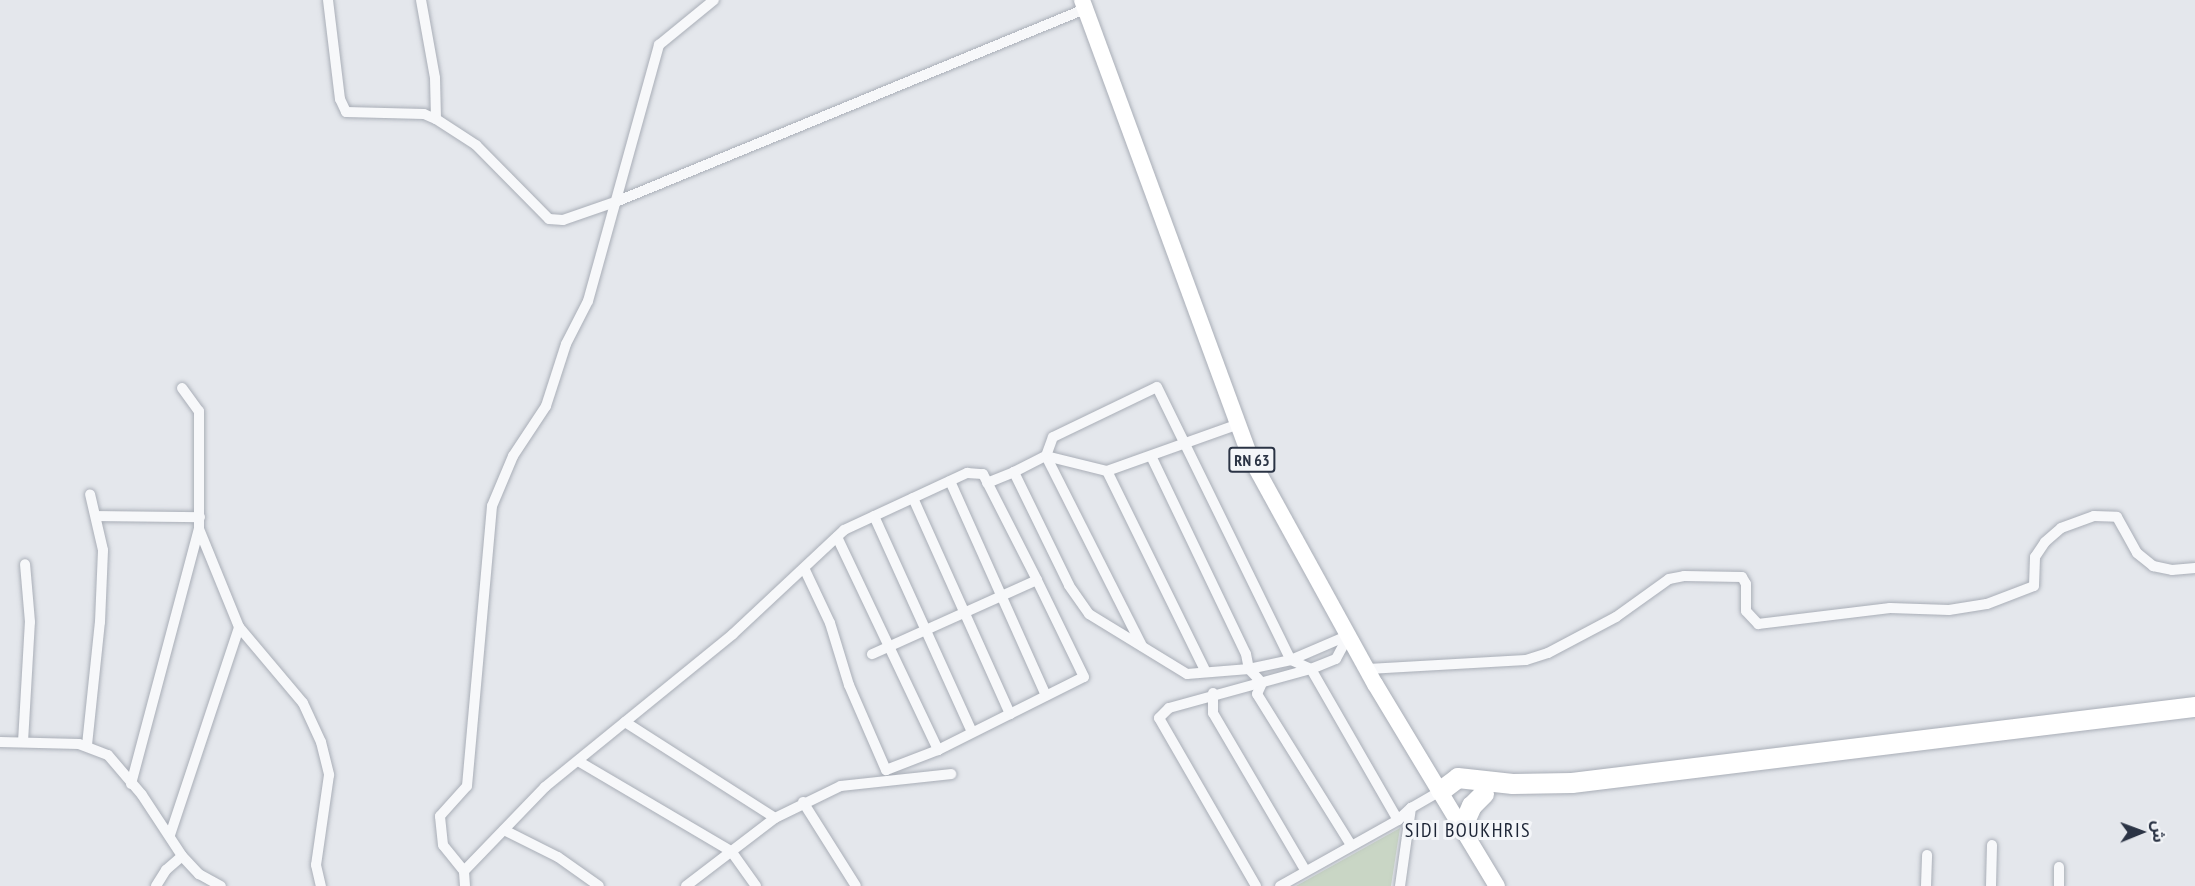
<!DOCTYPE html>
<meta charset="utf-8">
<style>
body{margin:0}
#map{position:relative;width:2195px;height:886px;overflow:hidden;background:#e4e7ec;font-family:"PT Sans Narrow","Noto Sans Arabic",sans-serif}
div>[style]{position:absolute}
.green>*{inset:0;background:#c9d6c5}
.roads{filter:drop-shadow(0 0 2px #a9aeb7) drop-shadow(0 0 2px #a9aeb7)}
.street>*{height:10px;margin:-5px;padding:0 5px;transform-origin:5px;border-radius:5px;background:#f7f8fa}
.primary>*{height:16px;margin:-8px;padding:0 8px;transform-origin:8px;border-radius:8px;background:#fff}
.highway>*{height:20px;margin:-10px;padding:0 10px;transform-origin:10px;border-radius:10px;background:#fff}
span{translate:-50% -50%;white-space:nowrap;text-align:center;line-height:1.15;-webkit-text-stroke:6px #f4f6f9;paint-order:stroke}
.shield-label span{padding:2px 4px;background:#f4f6f9;border:2px solid;border-radius:4px;-webkit-text-stroke-width:0}
.shield-label{font-size:16px;color:#2b3445;font-weight:700}
.neighbourhood-label{font-size:20px;color:#1d2536;letter-spacing:1.5px}
.north{position:absolute;left:2111px;top:802px;width:60px;height:60px;-webkit-text-stroke:4px #f4f6f9;paint-order:stroke;rotate:89deg;font-size:16px;font-weight:700;line-height:24px;text-align:center;color:#2b3445}
.north::after{content:'';display:block;margin:auto;width:21px;height:27px;background:#2b3445;clip-path:polygon(50% 0,100% 100%,50% 72%,0 100%)}
</style>
<div id="map">
<div class="green">
<i style="clip-path:polygon(1400px 828px,1391px 886px,1296px 886px)"></i>
</div>
<div class="roads">
<div class="street">
<i style="left:328px;top:0;width:100px;rotate:83.1deg"></i>
<i style="left:340px;top:99px;width:14px;rotate:65deg"></i>
<i style="left:346px;top:112px;width:78px;rotate:1.5deg"></i>
<i style="left:424px;top:114px;width:13px;rotate:23deg"></i>
<i style="left:436px;top:119px;width:48px;rotate:33deg"></i>
<i style="left:476px;top:145px;width:104px;rotate:45.4deg"></i>
<i style="left:549px;top:219px;width:14px;rotate:4deg"></i>
<i style="left:563px;top:220px;width:58px;rotate:-19.1deg"></i>
<i style="left:618px;top:201px;width:505px;rotate:-22.35deg"></i>
<i style="left:421px;top:0;width:79px;rotate:79.8deg"></i>
<i style="left:435px;top:78px;width:41px;rotate:88.6deg"></i>
<i style="left:182px;top:388px;width:29px;rotate:54deg"></i>
<i style="left:199px;top:411px;width:118px;rotate:90deg"></i>
<i style="left:1046px;top:456px;width:213px;rotate:63.2deg"></i>
<i style="left:1046px;top:456px;width:63px;rotate:13.8deg"></i>
<i style="left:1107px;top:471px;width:137px;rotate:-19.6deg"></i>
<i style="left:1152px;top:458px;width:217px;rotate:64.4deg"></i>
<i style="left:1246px;top:654px;width:15px;rotate:79deg"></i>
<i style="left:1249px;top:669px;width:19px;rotate:47deg"></i>
<i style="left:1262px;top:683px;width:12px;rotate:114deg"></i>
<i style="left:1257px;top:694px;width:178px;rotate:58.1deg"></i>
<i style="left:1107px;top:471px;width:224px;rotate:63.8deg"></i>
<i style="left:950px;top:481px;width:235px;rotate:65.9deg"></i>
<i style="left:987px;top:483px;width:29px;rotate:-22deg"></i>
<i style="left:913px;top:498px;width:237px;rotate:65.8deg"></i>
<i style="left:97px;top:516px;width:103px;rotate:0.6deg"></i>
<i style="left:874px;top:516px;width:237px;rotate:65.6deg"></i>
<i style="left:837px;top:537px;width:236px;rotate:64.6deg"></i>
<i style="left:938px;top:750px;width:163px;rotate:-26.6deg"></i>
<i style="left:1084px;top:677px;width:108px;rotate:-115.9deg"></i>
<i style="left:804px;top:568px;width:61px;rotate:64.7deg"></i>
<i style="left:830px;top:623px;width:65px;rotate:73deg"></i>
<i style="left:849px;top:685px;width:93px;rotate:66.5deg"></i>
<i style="left:886px;top:770px;width:56px;rotate:-21deg"></i>
<i style="left:1349px;top:635px;width:63px;rotate:156.7deg"></i>
<i style="left:1291px;top:660px;width:43px;rotate:167.9deg"></i>
<i style="left:1249px;top:669px;width:62px;rotate:175.4deg"></i>
<i style="left:1187px;top:674px;width:115px;rotate:-148.5deg"></i>
<i style="left:1089px;top:614px;width:35px;rotate:-125deg"></i>
<i style="left:1069px;top:585px;width:126px;rotate:-116deg"></i>
<i style="left:1014px;top:472px;width:36px;rotate:-27deg"></i>
<i style="left:1046px;top:456px;width:20px;rotate:-70deg"></i>
<i style="left:1053px;top:437px;width:115px;rotate:-25.7deg"></i>
<i style="left:1157px;top:387px;width:304px;rotate:63.9deg"></i>
<i style="left:1291px;top:660px;width:22px;rotate:24deg"></i>
<i style="left:1311px;top:669px;width:174px;rotate:60.1deg"></i>
<i style="left:1368px;top:669px;width:158px;rotate:-3.3deg"></i>
<i style="left:1526px;top:660px;width:23px;rotate:-18deg"></i>
<i style="left:1548px;top:653px;width:77px;rotate:-27.9deg"></i>
<i style="left:1616px;top:617px;width:65px;rotate:-35.6deg"></i>
<i style="left:1669px;top:579px;width:15px;rotate:-11deg"></i>
<i style="left:1684px;top:576px;width:58px;rotate:1deg"></i>
<i style="left:1742px;top:577px;width:8px;rotate:60deg"></i>
<i style="left:1746px;top:584px;width:27px;rotate:90deg"></i>
<i style="left:1746px;top:611px;width:18px;rotate:47deg"></i>
<i style="left:1758px;top:624px;width:133px;rotate:-6.9deg"></i>
<i style="left:1890px;top:608px;width:59px;rotate:1.9deg"></i>
<i style="left:1949px;top:610px;width:38px;rotate:-9deg"></i>
<i style="left:1987px;top:604px;width:50px;rotate:-21deg"></i>
<i style="left:2034px;top:586px;width:29px;rotate:-88deg"></i>
<i style="left:2035px;top:557px;width:18px;rotate:-56deg"></i>
<i style="left:2045px;top:542px;width:21px;rotate:-41deg"></i>
<i style="left:2061px;top:528px;width:35px;rotate:-20deg"></i>
<i style="left:2094px;top:516px;width:23px;rotate:2deg"></i>
<i style="left:2117px;top:517px;width:41px;rotate:60.9deg"></i>
<i style="left:2137px;top:553px;width:21px;rotate:39deg"></i>
<i style="left:2153px;top:566px;width:19px;rotate:12deg"></i>
<i style="left:2172px;top:570px;width:23px;rotate:-5deg"></i>
<i style="left:1213px;top:693px;width:20px;rotate:90deg"></i>
<i style="left:1213px;top:713px;width:182px;rotate:59.6deg"></i>
<i style="left:625px;top:722px;width:178px;rotate:32.6deg"></i>
<i style="left:0;top:742px;width:79px;rotate:1.5deg"></i>
<i style="left:79px;top:744px;width:31px;rotate:21deg"></i>
<i style="left:108px;top:755px;width:52px;rotate:49.6deg"></i>
<i style="left:142px;top:795px;width:73px;rotate:56.7deg"></i>
<i style="left:182px;top:856px;width:25px;rotate:47deg"></i>
<i style="left:199px;top:874px;width:25px;rotate:29deg"></i>
<i style="left:23px;top:742px;width:120px;rotate:-86.7deg"></i>
<i style="left:30px;top:622px;width:58px;rotate:-94.9deg"></i>
<i style="left:87px;top:745px;width:124px;rotate:-84deg"></i>
<i style="left:100px;top:622px;width:72px;rotate:-87.6deg"></i>
<i style="left:103px;top:550px;width:57px;rotate:-103.1deg"></i>
<i style="left:578px;top:761px;width:178px;rotate:30.5deg"></i>
<i style="left:731px;top:851px;width:43px;rotate:54.5deg"></i>
<i style="left:131px;top:784px;width:264px;rotate:-75.1deg"></i>
<i style="left:199px;top:529px;width:106px;rotate:67.8deg"></i>
<i style="left:239px;top:627px;width:99px;rotate:49.9deg"></i>
<i style="left:303px;top:703px;width:43px;rotate:65.2deg"></i>
<i style="left:321px;top:742px;width:34px;rotate:76deg"></i>
<i style="left:329px;top:775px;width:91px;rotate:98.2deg"></i>
<i style="left:316px;top:865px;width:22px;rotate:77deg"></i>
<i style="left:803px;top:802px;width:99px;rotate:57.8deg"></i>
<i style="left:504px;top:830px;width:60px;rotate:26.6deg"></i>
<i style="left:558px;top:857px;width:50px;rotate:35.3deg"></i>
<i style="left:170px;top:835px;width:219px;rotate:-71.6deg"></i>
<i style="left:464px;top:871px;width:117px;rotate:-46deg"></i>
<i style="left:545px;top:787px;width:242px;rotate:-39.1deg"></i>
<i style="left:733px;top:634px;width:152px;rotate:-43.1deg"></i>
<i style="left:844px;top:530px;width:136px;rotate:-24.9deg"></i>
<i style="left:967px;top:473px;width:16px;rotate:4deg"></i>
<i style="left:983px;top:474px;width:119px;rotate:63deg"></i>
<i style="left:1037px;top:580px;width:181px;rotate:155.8deg"></i>
<i style="left:156px;top:886px;width:19px;rotate:-58deg"></i>
<i style="left:166px;top:870px;width:21px;rotate:-41deg"></i>
<i style="left:465px;top:886px;width:15px;rotate:-94deg"></i>
<i style="left:464px;top:871px;width:33px;rotate:-129deg"></i>
<i style="left:443px;top:845px;width:29px;rotate:-96deg"></i>
<i style="left:440px;top:816px;width:40px;rotate:-48deg"></i>
<i style="left:467px;top:786px;width:281px;rotate:-84.9deg"></i>
<i style="left:492px;top:506px;width:54px;rotate:-67.2deg"></i>
<i style="left:513px;top:456px;width:60px;rotate:-56.6deg"></i>
<i style="left:546px;top:406px;width:65px;rotate:-72.1deg"></i>
<i style="left:566px;top:344px;width:48px;rotate:-62.9deg"></i>
<i style="left:588px;top:301px;width:266px;rotate:-74.5deg"></i>
<i style="left:659px;top:45px;width:71px;rotate:-39.3deg"></i>
<i style="left:686px;top:886px;width:112px;rotate:-37.4deg"></i>
<i style="left:775px;top:818px;width:73px;rotate:-25.9deg"></i>
<i style="left:841px;top:786px;width:111px;rotate:-6.2deg"></i>
<i style="left:1256px;top:886px;width:194px;rotate:-120deg"></i>
<i style="left:1159px;top:718px;width:14px;rotate:-45deg"></i>
<i style="left:1169px;top:708px;width:147px;rotate:-15.4deg"></i>
<i style="left:1311px;top:669px;width:27px;rotate:-22deg"></i>
<i style="left:1336px;top:659px;width:27px;rotate:-62deg"></i>
<i style="left:1280px;top:886px;width:135px;rotate:-29.2deg"></i>
<i style="left:1398px;top:820px;width:18px;rotate:-43deg"></i>
<i style="left:1411px;top:808px;width:34px;rotate:-30deg"></i>
<i style="left:1400px;top:886px;width:79px;rotate:-82deg"></i>
<i style="left:1926px;top:886px;width:31px;rotate:-88deg"></i>
<i style="left:1991px;top:886px;width:41px;rotate:-88.6deg"></i>
<i style="left:2059px;top:886px;width:19px;rotate:-90deg"></i>
</div>
<div class="primary">
<i style="left:1082px;top:0;width:487px;rotate:69.8deg"></i>
<i style="left:1250px;top:457px;width:259px;rotate:61.2deg"></i>
<i style="left:1375px;top:684px;width:236px;rotate:58.9deg"></i>
</div>
<div class="highway">
<i style="left:1441px;top:791px;width:21px;rotate:-37deg"></i>
<i style="left:1458px;top:778px;width:55px;rotate:6.2deg"></i>
<i style="left:1513px;top:784px;width:59px;rotate:-1deg"></i>
<i style="left:1572px;top:783px;width:628px;rotate:-6.96deg"></i>
<i style="left:1463px;top:826px;width:22px;rotate:-66deg"></i>
<i style="left:1472px;top:806px;width:17px;rotate:-45deg"></i>
</div>
</div>
<div class="shield-label">
<span style="left:1252px;top:460px">RN 63</span>
</div>
<div class="neighbourhood-label">
<span style="left:1468px;top:830px">SIDI BOUKHRIS</span>
</div>
<div class="north">ش</div>
</div>
